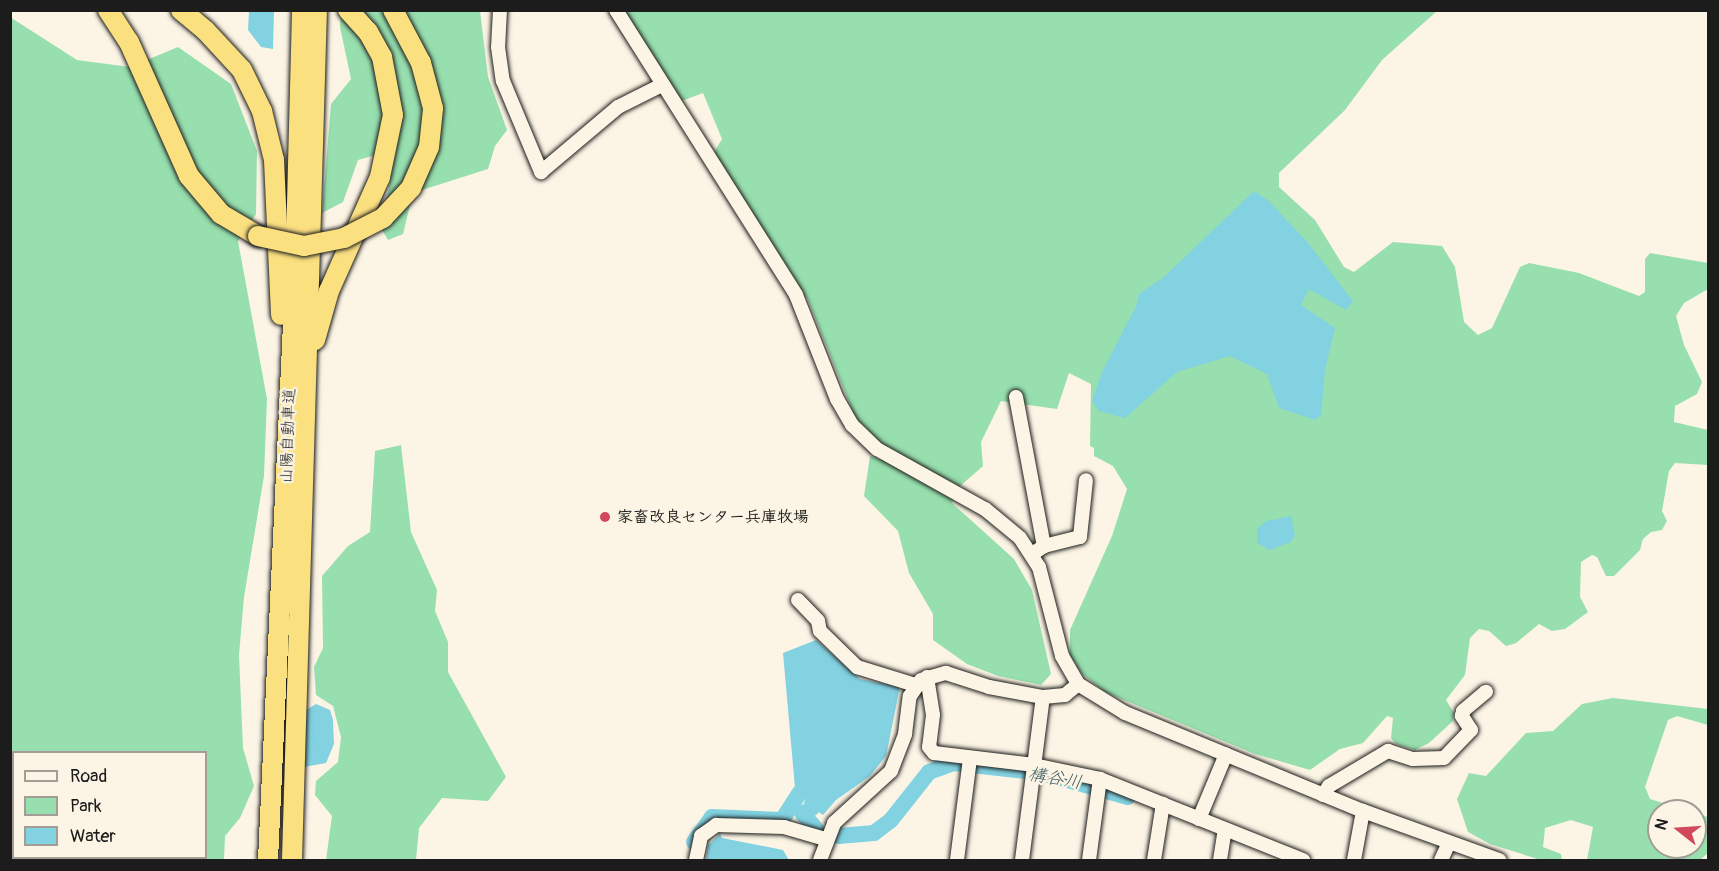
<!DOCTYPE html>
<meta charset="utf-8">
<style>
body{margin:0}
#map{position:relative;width:1719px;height:871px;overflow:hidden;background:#fcf5e5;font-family:Pangolin,"Klee One",sans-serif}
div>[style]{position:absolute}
.green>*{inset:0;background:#97dfae}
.water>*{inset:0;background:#83d2e1}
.river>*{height:16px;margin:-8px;padding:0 8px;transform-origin:8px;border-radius:8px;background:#83d2e1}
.roads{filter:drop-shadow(0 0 2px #1c1c1c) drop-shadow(0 0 2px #1c1c1c)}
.minor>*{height:14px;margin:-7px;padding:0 7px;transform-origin:7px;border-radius:7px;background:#fcf5e5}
.highway>*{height:20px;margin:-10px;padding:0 10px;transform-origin:10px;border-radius:10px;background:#fbe080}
.bridges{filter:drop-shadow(0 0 2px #1c1c1c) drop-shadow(0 0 2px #1c1c1c)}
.highway-bridge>*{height:20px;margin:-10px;padding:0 10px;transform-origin:10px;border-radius:10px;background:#fbe080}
.dots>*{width:16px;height:16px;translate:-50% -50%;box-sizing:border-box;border:3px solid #fcf5e5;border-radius:50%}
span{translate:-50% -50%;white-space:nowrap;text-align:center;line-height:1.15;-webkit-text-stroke:4.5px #fcf5e5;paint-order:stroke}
.street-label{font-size:16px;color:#1c1c1c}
.poi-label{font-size:16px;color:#1c1c1c;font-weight:700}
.left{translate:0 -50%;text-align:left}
.water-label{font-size:18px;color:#405c61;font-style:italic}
.frame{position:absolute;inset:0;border:12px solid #1c1c1c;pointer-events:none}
.legend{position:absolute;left:12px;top:751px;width:195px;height:108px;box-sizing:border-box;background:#fcf5e5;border:2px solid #a29e95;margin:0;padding:8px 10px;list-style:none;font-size:18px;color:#1c1c1c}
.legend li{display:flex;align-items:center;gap:12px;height:30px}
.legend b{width:30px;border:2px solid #a29e95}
.north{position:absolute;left:1647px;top:799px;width:60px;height:60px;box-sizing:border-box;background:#fcf5e5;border:2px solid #a29e95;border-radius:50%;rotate:287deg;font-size:16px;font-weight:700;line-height:24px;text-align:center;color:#1c1c1c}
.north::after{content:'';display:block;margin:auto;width:21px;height:27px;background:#d1495b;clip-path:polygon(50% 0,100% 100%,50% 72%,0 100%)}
</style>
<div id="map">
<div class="green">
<i style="clip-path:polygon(341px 11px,480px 11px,488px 77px,507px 130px,495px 146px,488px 169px,422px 190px,411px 201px,403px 234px,388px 240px,381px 228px,390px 182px,389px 151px,358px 160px,343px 202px,322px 213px,331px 104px,351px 79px,340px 27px)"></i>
<i style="clip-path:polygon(625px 11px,1437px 11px,1382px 60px,1345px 110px,1279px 173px,1279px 187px,1315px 220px,1344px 267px,1354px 272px,1393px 242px,1442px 246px,1455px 267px,1464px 322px,1478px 335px,1492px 328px,1520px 267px,1529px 263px,1579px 273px,1639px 296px,1645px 292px,1645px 259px,1650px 253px,1708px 263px,1708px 289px,1684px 303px,1676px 316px,1684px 345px,1702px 382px,1697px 394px,1675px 406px,1674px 422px,1708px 430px,1708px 465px,1675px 463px,1669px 471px,1662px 511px,1667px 521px,1662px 530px,1651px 532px,1643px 539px,1640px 550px,1614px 576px,1606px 576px,1597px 557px,1592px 555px,1581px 562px,1580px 597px,1588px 612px,1565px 629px,1552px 631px,1539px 624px,1516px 643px,1506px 646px,1489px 631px,1479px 629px,1470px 638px,1465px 675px,1446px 700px,1454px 713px,1453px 721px,1429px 743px,1415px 750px,1396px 744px,1391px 738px,1393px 718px,1387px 716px,1363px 743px,1340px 749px,1310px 770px,1255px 754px,1107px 693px,1082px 674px,1070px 655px,1070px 630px,1112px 536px,1127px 489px,1113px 466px,1094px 456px,1094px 448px,1090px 446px,1091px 384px,1069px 373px,1057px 409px,1001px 401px,981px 442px,983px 466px,959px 487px,952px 503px,1014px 559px,1032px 590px,1051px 674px,1041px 685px,998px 676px,967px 664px,933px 640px,933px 614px,909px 573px,898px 531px,864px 496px,870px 456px,892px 463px,886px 448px,855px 417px,808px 300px,713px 154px,722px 139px,703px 93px,679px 102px)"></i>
<i style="clip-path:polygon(evenodd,10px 17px,77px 60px,130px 67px,178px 47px,231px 84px,257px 151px,256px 214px,238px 241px,267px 399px,264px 476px,244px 597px,239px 655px,243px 748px,254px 786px,240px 818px,225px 836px,224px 860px,11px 860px,10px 17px,14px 752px,206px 752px,206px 858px,14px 858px,14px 752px)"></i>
<i style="clip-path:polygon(401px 445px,411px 532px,437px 590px,435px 611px,448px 642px,448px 672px,506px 777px,488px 801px,442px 798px,419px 828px,416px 860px,326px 860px,332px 816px,315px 795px,316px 781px,338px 762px,341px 737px,333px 706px,316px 695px,314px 667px,323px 648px,322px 576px,348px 546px,370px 532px,375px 451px)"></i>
<i style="clip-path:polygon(1613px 698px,1708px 709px,1708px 725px,1677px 716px,1668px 720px,1645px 787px,1650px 799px,1689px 811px,1659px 811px,1659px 847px,1695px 847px,1695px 813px,1708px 817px,1708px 853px,1700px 860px,1587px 860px,1593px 827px,1571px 820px,1545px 828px,1543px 847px,1561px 854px,1562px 860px,1541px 860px,1490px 844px,1468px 832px,1457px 799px,1469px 773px,1486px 776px,1526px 733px,1553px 731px,1582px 704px)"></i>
</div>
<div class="water">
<i style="clip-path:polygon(249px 11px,274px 11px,273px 49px,261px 47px,248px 30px)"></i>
<i style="clip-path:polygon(1254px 191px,1269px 201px,1308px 243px,1353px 301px,1346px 310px,1309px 289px,1301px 305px,1335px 328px,1325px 370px,1321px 415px,1315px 420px,1279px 408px,1267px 374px,1230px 356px,1177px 372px,1125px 418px,1099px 411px,1092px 401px,1102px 372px,1136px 306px,1139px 294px,1164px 277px)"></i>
<i style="clip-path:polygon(1291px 516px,1295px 535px,1291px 542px,1269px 550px,1257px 543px,1257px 529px,1266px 521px)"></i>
<i style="clip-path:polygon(816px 640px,860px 679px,900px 687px,886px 756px,870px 776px,836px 800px,823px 815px,804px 803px,806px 797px,795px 788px,783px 653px)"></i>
<i style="clip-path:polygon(316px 704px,330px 710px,333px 720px,334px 744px,326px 763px,304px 767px,271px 759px,283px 724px)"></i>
<i style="clip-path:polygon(720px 834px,722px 838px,783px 850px,789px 860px,706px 860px,708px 845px)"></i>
</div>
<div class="river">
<i style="left:812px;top:808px;width:11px;rotate:146deg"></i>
<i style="left:803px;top:814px;width:20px;rotate:49deg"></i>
<i style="left:839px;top:836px;width:35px;rotate:-5deg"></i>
<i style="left:874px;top:833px;width:21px;rotate:-37deg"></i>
<i style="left:891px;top:820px;width:61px;rotate:-51.6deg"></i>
<i style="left:929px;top:772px;width:27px;rotate:-20deg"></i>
<i style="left:954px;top:763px;width:90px;rotate:6.4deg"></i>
<i style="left:1043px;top:773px;width:88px;rotate:15.8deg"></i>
<i style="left:694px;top:842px;width:31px;rotate:-54deg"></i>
<i style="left:712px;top:817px;width:70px;rotate:2.5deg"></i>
<i style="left:782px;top:820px;width:33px;rotate:-57deg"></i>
</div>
<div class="roads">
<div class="minor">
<i style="left:500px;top:10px;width:37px;rotate:93deg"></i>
<i style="left:498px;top:47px;width:34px;rotate:82deg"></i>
<i style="left:503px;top:81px;width:99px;rotate:67.3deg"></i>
<i style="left:541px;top:172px;width:101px;rotate:-40.2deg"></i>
<i style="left:618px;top:107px;width:49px;rotate:-26.6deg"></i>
<i style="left:616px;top:10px;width:337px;rotate:57.7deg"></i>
<i style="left:796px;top:295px;width:112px;rotate:68.5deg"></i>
<i style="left:837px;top:399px;width:30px;rotate:60deg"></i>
<i style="left:852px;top:425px;width:35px;rotate:44deg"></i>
<i style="left:877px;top:449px;width:124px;rotate:29.1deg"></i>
<i style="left:985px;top:509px;width:45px;rotate:39.6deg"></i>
<i style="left:1020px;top:538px;width:35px;rotate:57deg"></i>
<i style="left:1039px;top:567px;width:92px;rotate:75.5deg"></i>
<i style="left:1062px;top:656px;width:32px;rotate:60deg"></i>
<i style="left:1078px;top:684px;width:55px;rotate:31.7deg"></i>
<i style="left:1125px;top:713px;width:257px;rotate:22.4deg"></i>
<i style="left:1363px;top:811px;width:145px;rotate:19.8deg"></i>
<i style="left:1016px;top:397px;width:152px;rotate:79.4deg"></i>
<i style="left:1044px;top:546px;width:14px;rotate:146deg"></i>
<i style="left:1044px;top:546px;width:37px;rotate:-14deg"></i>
<i style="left:1080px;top:537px;width:57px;rotate:-84deg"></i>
<i style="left:798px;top:600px;width:29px;rotate:46deg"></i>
<i style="left:818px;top:621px;width:10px;rotate:79deg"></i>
<i style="left:820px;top:631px;width:52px;rotate:44.2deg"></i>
<i style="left:857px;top:667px;width:61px;rotate:17.2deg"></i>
<i style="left:927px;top:677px;width:38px;rotate:81deg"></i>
<i style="left:933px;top:715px;width:32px;rotate:97deg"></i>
<i style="left:929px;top:747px;width:8px;rotate:50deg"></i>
<i style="left:934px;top:753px;width:101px;rotate:6.8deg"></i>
<i style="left:1034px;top:765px;width:67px;rotate:12deg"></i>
<i style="left:1100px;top:779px;width:219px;rotate:21.8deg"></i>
<i style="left:1323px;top:795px;width:11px;rotate:-56deg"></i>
<i style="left:1329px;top:786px;width:69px;rotate:-30.7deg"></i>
<i style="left:1388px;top:751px;width:26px;rotate:18deg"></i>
<i style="left:1413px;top:759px;width:31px;rotate:-2deg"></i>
<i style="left:1444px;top:758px;width:39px;rotate:-46deg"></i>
<i style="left:1471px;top:730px;width:17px;rotate:-123deg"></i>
<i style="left:1462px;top:716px;width:5px;rotate:-79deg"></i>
<i style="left:1463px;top:711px;width:30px;rotate:-40deg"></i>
<i style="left:1199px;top:819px;width:70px;rotate:-67.4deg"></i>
<i style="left:696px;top:860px;width:25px;rotate:-78deg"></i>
<i style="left:701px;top:836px;width:19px;rotate:-36deg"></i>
<i style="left:716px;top:825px;width:68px;rotate:1.7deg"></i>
<i style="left:784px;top:827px;width:43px;rotate:16.3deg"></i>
<i style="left:820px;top:860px;width:40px;rotate:-69deg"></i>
<i style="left:834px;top:823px;width:77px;rotate:-42.4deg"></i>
<i style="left:891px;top:771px;width:40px;rotate:-69deg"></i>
<i style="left:905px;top:734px;width:38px;rotate:-83deg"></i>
<i style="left:910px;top:696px;width:19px;rotate:-55deg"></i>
<i style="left:921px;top:680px;width:26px;rotate:-16deg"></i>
<i style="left:946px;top:673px;width:45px;rotate:18deg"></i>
<i style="left:989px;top:687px;width:55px;rotate:10.5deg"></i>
<i style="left:1043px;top:697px;width:22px;rotate:-5deg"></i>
<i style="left:1065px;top:695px;width:17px;rotate:-40deg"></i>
<i style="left:957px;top:860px;width:103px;rotate:-82.7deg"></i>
<i style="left:1022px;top:860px;width:164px;rotate:-82.7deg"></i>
<i style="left:1089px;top:860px;width:82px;rotate:-82.3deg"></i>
<i style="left:1154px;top:860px;width:57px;rotate:-80.9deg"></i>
<i style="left:1220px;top:860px;width:31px;rotate:-81deg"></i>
<i style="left:1354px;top:860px;width:50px;rotate:-79.6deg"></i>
<i style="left:1441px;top:860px;width:19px;rotate:-65deg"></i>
</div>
<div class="highway">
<i style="left:108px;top:10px;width:38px;rotate:57deg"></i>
<i style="left:129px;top:42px;width:147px;rotate:65.9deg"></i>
<i style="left:189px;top:176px;width:50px;rotate:49.9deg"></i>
<i style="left:221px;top:214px;width:43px;rotate:30.7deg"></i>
<i style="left:181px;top:10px;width:31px;rotate:40deg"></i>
<i style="left:205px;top:30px;width:54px;rotate:47.2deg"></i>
<i style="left:242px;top:70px;width:46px;rotate:64deg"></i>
<i style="left:262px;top:111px;width:50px;rotate:76.2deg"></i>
<i style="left:274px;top:160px;width:155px;rotate:87.4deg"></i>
<i style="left:315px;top:340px;width:51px;rotate:-74.1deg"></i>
<i style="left:329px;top:291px;width:125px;rotate:-65.9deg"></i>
<i style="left:380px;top:177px;width:63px;rotate:-78.2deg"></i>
<i style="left:393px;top:115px;width:59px;rotate:-100.7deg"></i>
<i style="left:382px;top:57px;width:29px;rotate:-119deg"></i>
<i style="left:368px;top:32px;width:30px;rotate:-132deg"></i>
<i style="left:268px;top:860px;width:581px;rotate:-87.33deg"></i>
<i style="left:295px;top:280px;width:270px;rotate:-88.5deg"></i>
<i style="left:292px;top:860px;width:850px;rotate:-88.32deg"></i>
</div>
</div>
<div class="bridges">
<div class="highway-bridge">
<i style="left:258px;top:236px;width:47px;rotate:12.3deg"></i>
<i style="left:304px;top:246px;width:41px;rotate:-11.3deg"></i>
<i style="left:344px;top:238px;width:44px;rotate:-27.1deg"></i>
<i style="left:383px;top:218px;width:41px;rotate:-47deg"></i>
<i style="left:411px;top:188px;width:45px;rotate:-66.3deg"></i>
<i style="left:429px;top:147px;width:39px;rotate:-84deg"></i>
<i style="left:433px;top:108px;width:47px;rotate:-104.9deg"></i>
<i style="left:421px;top:63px;width:60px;rotate:-117.8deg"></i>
</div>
</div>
<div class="dots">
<i style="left:605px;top:517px;background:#d1495b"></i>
</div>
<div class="street-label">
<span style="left:288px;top:436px;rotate:-88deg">山陽自動車道</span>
</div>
<div class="poi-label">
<span class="left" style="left:617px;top:517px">家畜改良センター兵庫牧場</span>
</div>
<div class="water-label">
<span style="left:1055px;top:779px;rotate:10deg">構谷川</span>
</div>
<div class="frame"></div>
<ul class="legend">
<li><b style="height:8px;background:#fcf5e5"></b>Road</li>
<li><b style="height:16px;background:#97dfae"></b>Park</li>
<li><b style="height:16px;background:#83d2e1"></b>Water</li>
</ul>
<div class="north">N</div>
</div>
